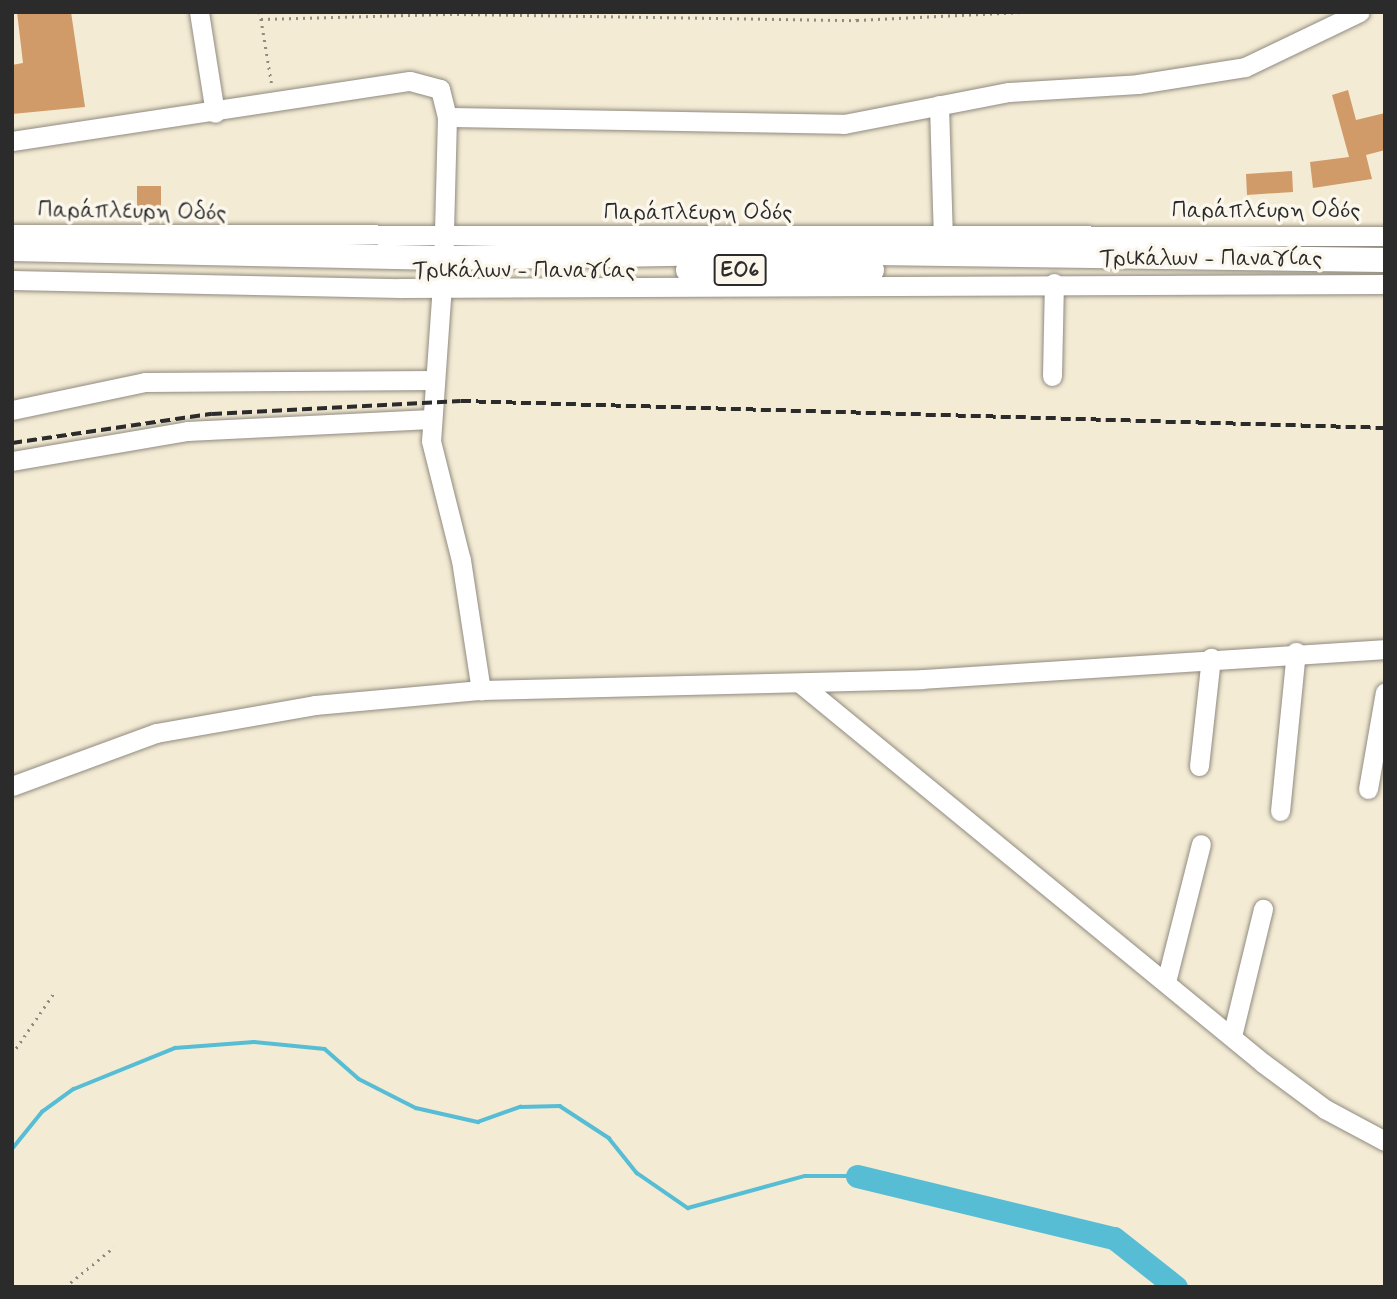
<!DOCTYPE html>
<meta charset="utf-8">
<style>
body{margin:0}
#map{position:relative;width:1397px;height:1299px;overflow:hidden;background:#f4ebd4;font-family:Mynerve,sans-serif}
div>[style]{position:absolute}
.stream>*{height:3.5px;margin:-1.75px;padding:0 1.75px;transform-origin:1.75px;border-radius:1.75px;background:#57bdd5}
.river>*{height:23px;margin:-11.5px;padding:0 11.5px;transform-origin:11.5px;border-radius:11.5px;background:#57bdd5}
.building>*{inset:0;background:#d09b69}
.path>*{height:2.5px;margin-top:-1.25px;transform-origin:0;background:repeating-linear-gradient(90deg,#908b80 0 2px,transparent 0 7px)}
.roads{filter:drop-shadow(0 0 2px #908b80) drop-shadow(0 0 2px #908b80)}
.minor>*{height:19px;margin:-9.5px;padding:0 9.5px;transform-origin:9.5px;border-radius:9.5px;background:#fff}
.major>*{height:24px;margin:-12px;padding:0 12px;transform-origin:12px;border-radius:12px;background:#fff}
.rail>*{height:3.5px;margin-top:-1.75px;transform-origin:0;background:repeating-linear-gradient(90deg,#2b2b2b 0 10px,transparent 0 15px)}
span{translate:-50% -50%;white-space:nowrap;text-align:center;line-height:1.15;-webkit-text-stroke:7px #fbf7ec;paint-order:stroke}
.shield-label span{padding:2px 5px;background:#fbf7ec;border:2px solid;border-radius:5px;-webkit-text-stroke-width:0}
.shield-label{font-size:21px;color:#2b2b2b;font-weight:700}
.street-label{font-size:23px;color:#2b2b2b}
.frame{position:absolute;inset:0;border:14px solid #2b2b2b;pointer-events:none}
</style>
<div id="map">
<div class="stream">
<i style="left:12px;top:1149px;width:48px;rotate:-51deg"></i>
<i style="left:42px;top:1112px;width:39px;rotate:-36deg"></i>
<i style="left:74px;top:1089px;width:109px;rotate:-22.1deg"></i>
<i style="left:175px;top:1048px;width:79px;rotate:-4.3deg"></i>
<i style="left:254px;top:1042px;width:71px;rotate:5.6deg"></i>
<i style="left:325px;top:1049px;width:45px;rotate:41.4deg"></i>
<i style="left:359px;top:1079px;width:64px;rotate:27deg"></i>
<i style="left:416px;top:1108px;width:64px;rotate:12.7deg"></i>
<i style="left:478px;top:1122px;width:45px;rotate:-19.7deg"></i>
<i style="left:520px;top:1107px;width:40px;rotate:-1.4deg"></i>
<i style="left:560px;top:1106px;width:59px;rotate:33.1deg"></i>
<i style="left:609px;top:1138px;width:45px;rotate:51.3deg"></i>
<i style="left:637px;top:1173px;width:62px;rotate:34.5deg"></i>
<i style="left:688px;top:1208px;width:121px;rotate:-15.3deg"></i>
<i style="left:805px;top:1176px;width:52px"></i>
</div>
<div class="river">
<i style="left:857px;top:1176px;width:264px;rotate:13.6deg"></i>
<i style="left:1114px;top:1238px;width:79px;rotate:38.3deg"></i>
</div>
<div class="building">
<i style="clip-path:polygon(17px 12px,71px 12px,85px 107px,12px 114px,12px 65px,23px 63px)"></i>
<i style="clip-path:polygon(1348px 90px,1356px 120px,1385px 113px,1385px 150px,1366px 155px,1372px 179px,1313px 188px,1310px 162px,1349px 157px,1332px 95px)"></i>
<i style="clip-path:polygon(1292px 171px,1293px 192px,1247px 195px,1246px 174px)"></i>
<i style="clip-path:polygon(137px 186px,161px 186px,161px 210px,137px 210px)"></i>
</div>
<div class="path">
<i style="left:260px;top:12px;width:74px;rotate:80.7deg"></i>
<i style="left:857px;top:12px;width:8px;rotate:90deg"></i>
<i style="left:261px;top:19px;width:196px;rotate:-1.5deg"></i>
<i style="left:457px;top:14px;width:400px;rotate:0.9deg"></i>
<i style="left:857px;top:20px;width:165px;rotate:-2.8deg"></i>
<i style="left:12px;top:1054px;width:74px;rotate:-55.5deg"></i>
<i style="left:65px;top:1287px;width:63px;rotate:-39.2deg"></i>
</div>
<div class="roads">
<div class="minor">
<i style="left:199px;top:12px;width:102px;rotate:81deg"></i>
<i style="left:939px;top:105px;width:133px;rotate:88.3deg"></i>
<i style="left:447px;top:117px;width:397px;rotate:1deg"></i>
<i style="left:844px;top:124px;width:168px;rotate:-11deg"></i>
<i style="left:1009px;top:92px;width:129px;rotate:-3.5deg"></i>
<i style="left:1138px;top:84px;width:108px;rotate:-9deg"></i>
<i style="left:1245px;top:67px;width:127px;rotate:-25.6deg"></i>
<i style="left:12px;top:141px;width:402px;rotate:-8.6deg"></i>
<i style="left:410px;top:81px;width:31px;rotate:15deg"></i>
<i style="left:440px;top:89px;width:29px;rotate:76deg"></i>
<i style="left:447px;top:117px;width:153px;rotate:91.5deg"></i>
<i style="left:443px;top:270px;width:171px;rotate:94deg"></i>
<i style="left:431px;top:441px;width:123px;rotate:75.9deg"></i>
<i style="left:461px;top:560px;width:132px;rotate:81.3deg"></i>
<i style="left:12px;top:234px;width:1373px;rotate:0.08deg"></i>
<i style="left:12px;top:280px;width:388px;rotate:1.2deg"></i>
<i style="left:400px;top:288px;width:985px;rotate:-0.23deg"></i>
<i style="left:1052px;top:376px;width:93px;rotate:-88.8deg"></i>
<i style="left:12px;top:410px;width:136px;rotate:-11.9deg"></i>
<i style="left:145px;top:382px;width:289px;rotate:-0.4deg"></i>
<i style="left:12px;top:461px;width:178px;rotate:-9.7deg"></i>
<i style="left:187px;top:431px;width:244px;rotate:-2.8deg"></i>
<i style="left:801px;top:684px;width:598px;rotate:39.36deg"></i>
<i style="left:1263px;top:1063px;width:77px;rotate:36.6deg"></i>
<i style="left:1325px;top:1109px;width:68px;rotate:28.1deg"></i>
<i style="left:1199px;top:766px;width:109px;rotate:-83.7deg"></i>
<i style="left:12px;top:786px;width:153px;rotate:-20.2deg"></i>
<i style="left:156px;top:733px;width:161px;rotate:-10deg"></i>
<i style="left:315px;top:705px;width:167px;rotate:-5.2deg"></i>
<i style="left:481px;top:690px;width:441px;rotate:-1.4deg"></i>
<i style="left:922px;top:679px;width:464px;rotate:-3.7deg"></i>
<i style="left:1368px;top:789px;width:98px;rotate:-80.1deg"></i>
<i style="left:1280px;top:811px;width:160px;rotate:-84.3deg"></i>
<i style="left:1167px;top:978px;width:138px;rotate:-75.8deg"></i>
<i style="left:1232px;top:1036px;width:131px;rotate:-76.3deg"></i>
</div>
<div class="major">
<i style="left:12px;top:249px;width:431px;rotate:1.2deg"></i>
<i style="left:443px;top:258px;width:355px;rotate:-1deg"></i>
<i style="left:798px;top:252px;width:587px;rotate:0.78deg"></i>
<i style="left:688px;top:270px;width:184px"></i>
</div>
</div>
<div class="rail">
<i style="left:12px;top:443px;width:202px;rotate:-8.3deg"></i>
<i style="left:212px;top:414px;width:249px;rotate:-3deg"></i>
<i style="left:461px;top:401px;width:924px;rotate:1.67deg"></i>
</div>
<div class="shield-label">
<span style="left:740px;top:270px">ΕΟ6</span>
</div>
<div class="street-label">
<span style="left:1266px;top:211px">Παράπλευρη Οδός</span>
<span style="left:132px;top:212px;rotate:1deg">Παράπλευρη Οδός</span>
<span style="left:698px;top:213px">Παράπλευρη Οδός</span>
<span style="left:1211px;top:259px">Τρικάλων - Παναγίας</span>
<span style="left:524px;top:271px">Τρικάλων - Παναγίας</span>
</div>
<div class="frame"></div>
</div>
